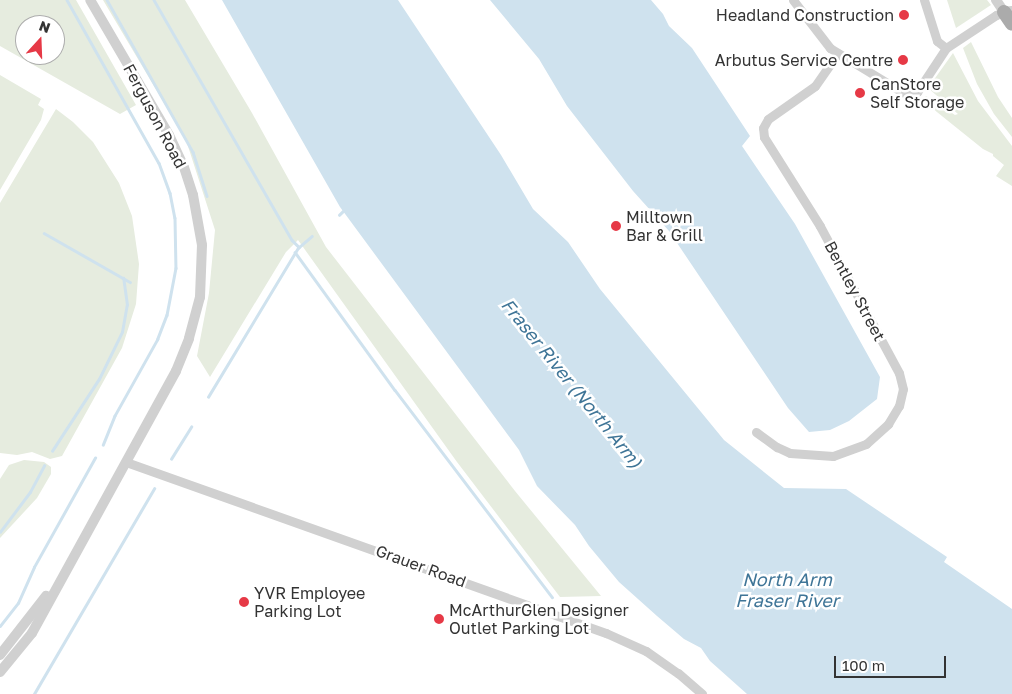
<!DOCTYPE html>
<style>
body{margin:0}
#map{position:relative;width:1012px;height:694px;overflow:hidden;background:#fff;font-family:"Golos Text",sans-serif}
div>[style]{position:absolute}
.green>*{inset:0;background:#e6ecdf}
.water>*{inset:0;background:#cfe2ee}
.stream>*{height:2.5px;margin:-1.25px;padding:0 1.25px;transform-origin:1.25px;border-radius:1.25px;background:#cfe2ee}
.minor>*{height:9px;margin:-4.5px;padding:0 4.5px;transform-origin:4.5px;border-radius:4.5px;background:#d0d0d0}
.tertiary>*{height:10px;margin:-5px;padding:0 5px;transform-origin:5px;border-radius:5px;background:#d0d0d0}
.primary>*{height:14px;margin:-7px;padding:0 7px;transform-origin:7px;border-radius:7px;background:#ababab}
.dots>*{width:14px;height:14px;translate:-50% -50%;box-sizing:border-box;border:2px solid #fff;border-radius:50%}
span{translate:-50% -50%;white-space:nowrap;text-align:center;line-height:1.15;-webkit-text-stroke:5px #fff;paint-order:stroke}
.poi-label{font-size:16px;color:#333}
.right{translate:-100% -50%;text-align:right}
.left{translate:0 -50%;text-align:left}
.street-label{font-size:16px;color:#333}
.water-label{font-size:18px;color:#3f7597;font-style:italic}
.north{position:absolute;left:15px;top:15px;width:50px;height:50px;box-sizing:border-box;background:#fff;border:1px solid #adadad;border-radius:50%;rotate:20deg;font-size:14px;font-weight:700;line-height:20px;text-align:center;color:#333}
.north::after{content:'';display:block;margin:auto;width:18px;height:22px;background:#e63946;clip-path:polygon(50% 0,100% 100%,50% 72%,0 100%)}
.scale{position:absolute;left:834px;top:656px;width:112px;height:22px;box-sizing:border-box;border:2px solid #333;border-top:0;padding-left:6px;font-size:15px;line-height:18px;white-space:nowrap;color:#333;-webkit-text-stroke:4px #fff;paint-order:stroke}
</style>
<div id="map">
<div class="green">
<i style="clip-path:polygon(evenodd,0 0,76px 0,136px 105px,120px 114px,0 46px,0 0,25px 25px,55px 25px,55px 55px,25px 55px,25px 25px)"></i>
<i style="clip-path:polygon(103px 0,185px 0,252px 113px,326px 247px,515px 491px,601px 596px,560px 597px,457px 462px,298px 240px,286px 252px,210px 377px,197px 356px,209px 293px,215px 230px,186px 140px)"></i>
<i style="clip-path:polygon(947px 0,987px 0,991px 5px,956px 28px)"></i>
<i style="clip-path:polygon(971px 42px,998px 97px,1012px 118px,1012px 137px,994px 114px,977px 84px,963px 48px)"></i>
<i style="clip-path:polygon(953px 53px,978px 101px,1012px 146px,1012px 186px,996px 176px,1004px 165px,993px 156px,993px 154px,983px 149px,922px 100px,926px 96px,955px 115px,958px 114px,928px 88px)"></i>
<i style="clip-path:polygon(0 75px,41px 99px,38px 105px,44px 109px,41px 120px,0 190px)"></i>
<i style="clip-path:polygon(56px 109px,73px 122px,93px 142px,119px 183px,132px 216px,139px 264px,136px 304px,122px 348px,62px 456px,50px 459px,32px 452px,17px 455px,0 453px,0 203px)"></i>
<i style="clip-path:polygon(24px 460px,44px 462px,51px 467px,51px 474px,37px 498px,0 538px,0 479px,9px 465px)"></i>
</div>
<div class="water">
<i style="clip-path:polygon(222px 0,398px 0,501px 155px,533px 209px,568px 242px,600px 289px,724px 440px,784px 488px,846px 489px,947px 557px,944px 562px,1012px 609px,1012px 694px,747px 694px,710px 661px,701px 648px,684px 639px,657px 616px,619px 582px,589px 546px,575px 525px,537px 486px,519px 450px,340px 207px)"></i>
<i style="clip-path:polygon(490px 0,651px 0,663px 14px,669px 26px,692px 48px,750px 136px,742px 146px,795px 224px,880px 377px,877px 399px,849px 421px,830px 430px,809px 432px,788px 408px,669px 231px,633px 191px,567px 106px,539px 59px)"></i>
</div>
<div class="stream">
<i style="left:67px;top:0;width:187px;rotate:60.6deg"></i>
<i style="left:159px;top:163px;width:32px;rotate:70deg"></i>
<i style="left:170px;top:193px;width:25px;rotate:79deg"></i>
<i style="left:175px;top:218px;width:50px;rotate:88.9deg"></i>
<i style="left:176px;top:268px;width:48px;rotate:100.8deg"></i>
<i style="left:167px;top:315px;width:26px;rotate:111deg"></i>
<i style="left:158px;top:339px;width:88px;rotate:119.2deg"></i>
<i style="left:115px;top:416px;width:31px;rotate:112deg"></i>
<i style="left:107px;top:0;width:175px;rotate:60.5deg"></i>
<i style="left:193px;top:152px;width:46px;rotate:72.3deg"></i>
<i style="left:154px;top:0;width:277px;rotate:60.1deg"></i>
<i style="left:292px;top:240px;width:10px;rotate:45deg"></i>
<i style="left:339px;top:215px;width:6px;rotate:-45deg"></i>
<i style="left:44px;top:233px;width:99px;rotate:29.7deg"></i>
<i style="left:295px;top:252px;width:170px;rotate:54.1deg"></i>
<i style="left:395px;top:390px;width:260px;rotate:52.8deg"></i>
<i style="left:208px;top:397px;width:174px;rotate:-58.9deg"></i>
<i style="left:298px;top:248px;width:18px;rotate:-41deg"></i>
<i style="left:52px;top:451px;width:86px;rotate:-56.9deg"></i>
<i style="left:99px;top:379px;width:52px;rotate:-63.9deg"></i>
<i style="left:122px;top:332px;width:27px;rotate:-80deg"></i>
<i style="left:127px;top:305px;width:27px;rotate:-98deg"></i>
<i style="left:171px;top:459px;width:38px;rotate:-58deg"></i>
<i style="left:0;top:532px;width:50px;rotate:-53.1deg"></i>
<i style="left:30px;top:492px;width:30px;rotate:-62deg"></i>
<i style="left:0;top:626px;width:29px;rotate:-52deg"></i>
<i style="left:18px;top:603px;width:39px;rotate:-66deg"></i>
<i style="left:34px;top:567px;width:125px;rotate:-60.8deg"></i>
<i style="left:34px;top:694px;width:238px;rotate:-59.7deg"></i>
</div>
<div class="minor">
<i style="left:793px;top:0;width:61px;rotate:52.4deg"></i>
<i style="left:830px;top:48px;width:84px;rotate:31.4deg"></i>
<i style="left:902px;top:92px;width:9px;rotate:21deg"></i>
<i style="left:910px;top:95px;width:8px;rotate:-23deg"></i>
<i style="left:917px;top:92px;width:53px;rotate:-56.6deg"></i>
<i style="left:946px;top:48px;width:60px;rotate:-33.4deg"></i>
<i style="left:996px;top:15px;width:9px;rotate:-21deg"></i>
<i style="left:924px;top:0;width:43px;rotate:72.4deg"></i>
<i style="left:937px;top:41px;width:11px;rotate:38deg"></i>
<i style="left:756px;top:432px;width:26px;rotate:36deg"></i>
<i style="left:777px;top:447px;width:14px;rotate:25deg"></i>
<i style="left:790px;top:453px;width:43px;rotate:4deg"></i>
<i style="left:833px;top:456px;width:35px;rotate:-20deg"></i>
<i style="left:866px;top:444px;width:30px;rotate:-42deg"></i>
<i style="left:888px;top:424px;width:21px;rotate:-59deg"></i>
<i style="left:899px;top:406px;width:17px;rotate:-77deg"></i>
<i style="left:903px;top:389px;width:16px;rotate:-104deg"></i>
<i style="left:899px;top:373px;width:167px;rotate:-118.3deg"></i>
<i style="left:820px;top:226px;width:105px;rotate:-122.2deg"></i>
<i style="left:764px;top:137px;width:9px;rotate:-96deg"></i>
<i style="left:763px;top:128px;width:10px;rotate:-61deg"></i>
<i style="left:768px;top:119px;width:57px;rotate:-35.1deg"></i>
<i style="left:815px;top:86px;width:40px;rotate:-55.1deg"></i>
<i style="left:126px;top:462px;width:510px;rotate:19.61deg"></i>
<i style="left:606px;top:633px;width:44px;rotate:24.2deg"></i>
<i style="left:646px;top:651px;width:39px;rotate:35deg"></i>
<i style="left:678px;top:673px;width:32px;rotate:41deg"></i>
</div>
<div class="tertiary">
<i style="left:996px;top:0;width:14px;rotate:56deg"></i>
<i style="left:1004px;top:12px;width:8px;rotate:-7deg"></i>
<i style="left:0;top:655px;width:75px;rotate:-52.1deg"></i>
<i style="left:0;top:672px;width:50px;rotate:-50.6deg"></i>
<i style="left:32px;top:633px;width:299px;rotate:-61.2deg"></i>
<i style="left:176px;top:371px;width:35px;rotate:-68deg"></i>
<i style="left:189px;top:338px;width:42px;rotate:-75deg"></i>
<i style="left:200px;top:297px;width:52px;rotate:-87.8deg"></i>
<i style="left:202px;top:245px;width:51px;rotate:-100.2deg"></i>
<i style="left:193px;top:195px;width:32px;rotate:-108deg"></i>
<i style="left:183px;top:165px;width:33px;rotate:-115deg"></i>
<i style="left:169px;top:135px;width:156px;rotate:-120.3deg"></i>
</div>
<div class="primary">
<i style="left:1004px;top:12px;width:14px;rotate:56deg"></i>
</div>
<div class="dots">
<i style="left:904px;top:15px;background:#e63946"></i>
<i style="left:903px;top:60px;background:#e63946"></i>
<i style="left:860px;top:93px;background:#e63946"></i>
<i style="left:616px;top:226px;background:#e63946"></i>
<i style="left:244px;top:602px;background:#e63946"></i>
<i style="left:439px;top:619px;background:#e63946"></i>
</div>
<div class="poi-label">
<span class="right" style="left:894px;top:15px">Headland Construction</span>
<span class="right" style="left:893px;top:60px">Arbutus Service Centre</span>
<span class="left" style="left:870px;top:93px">CanStore<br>Self Storage</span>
<span class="left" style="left:626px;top:226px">Milltown<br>Bar &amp; Grill</span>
<span class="left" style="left:254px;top:602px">YVR Employee<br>Parking Lot</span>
<span class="left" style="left:449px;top:619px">McArthurGlen Designer<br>Outlet Parking Lot</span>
</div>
<div class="street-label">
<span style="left:155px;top:116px;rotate:62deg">Ferguson Road</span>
<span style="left:855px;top:291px;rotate:62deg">Bentley Street</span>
<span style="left:421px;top:566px;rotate:20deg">Grauer Road</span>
</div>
<div class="water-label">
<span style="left:572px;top:383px;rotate:51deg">Fraser River (North Arm)</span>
<span style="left:787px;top:590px">North Arm<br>Fraser River</span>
</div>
<div class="north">N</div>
<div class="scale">100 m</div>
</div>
